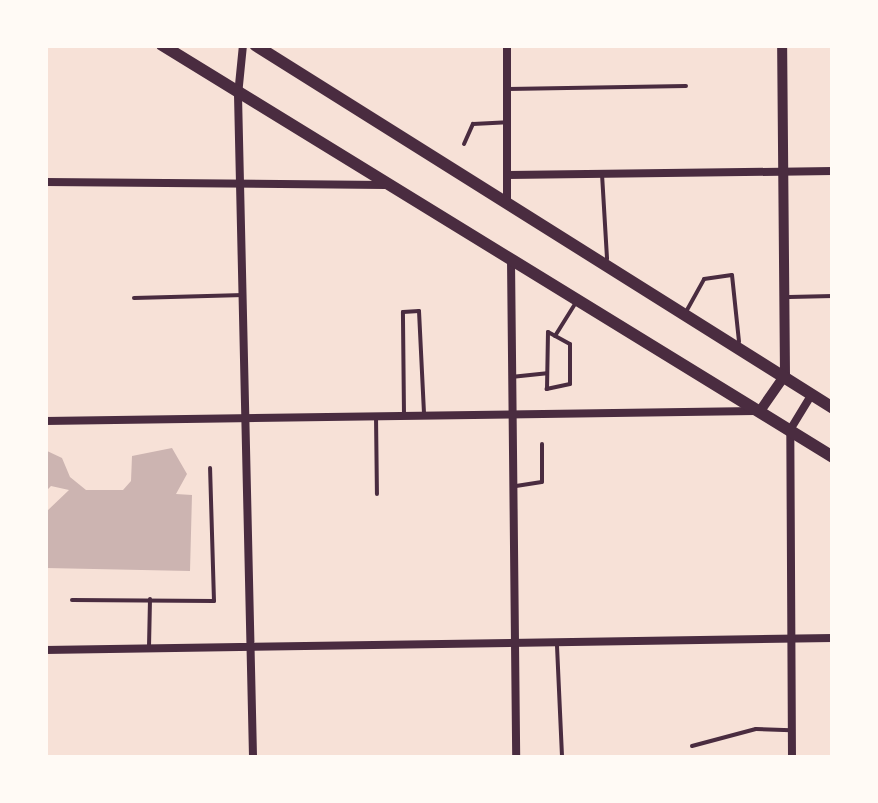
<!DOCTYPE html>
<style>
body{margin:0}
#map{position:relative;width:878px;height:803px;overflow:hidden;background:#f7e1d7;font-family:Arial,sans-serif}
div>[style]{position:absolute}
.building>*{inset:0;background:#ccb4b1}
.service>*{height:4px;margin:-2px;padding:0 2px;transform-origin:2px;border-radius:2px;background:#4a2c40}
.minor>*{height:8px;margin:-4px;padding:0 4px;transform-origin:4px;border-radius:4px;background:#4a2c40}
.tertiary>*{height:10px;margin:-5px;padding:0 5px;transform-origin:5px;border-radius:5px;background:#4a2c40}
.primary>*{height:12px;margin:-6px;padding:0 6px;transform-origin:6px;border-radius:6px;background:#4a2c40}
span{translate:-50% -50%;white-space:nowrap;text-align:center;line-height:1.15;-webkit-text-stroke:9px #fffaf5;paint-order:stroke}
.frame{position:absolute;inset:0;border:48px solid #fffaf5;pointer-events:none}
</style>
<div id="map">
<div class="building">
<i style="clip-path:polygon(172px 448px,187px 474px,176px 494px,192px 495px,190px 571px,46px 568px,46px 512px,69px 490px,51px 486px,45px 492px,45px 450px,62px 458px,70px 477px,86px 490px,123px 490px,131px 481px,132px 456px)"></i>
</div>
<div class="service">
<i style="left:507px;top:89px;width:179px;rotate:-1deg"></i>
<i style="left:464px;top:144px;width:22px;rotate:-66deg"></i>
<i style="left:473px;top:124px;width:34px;rotate:-3deg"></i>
<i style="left:602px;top:174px;width:85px;rotate:86.6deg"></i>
<i style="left:789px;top:297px;width:44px;rotate:-1.3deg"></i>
<i style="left:134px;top:298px;width:110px;rotate:-1.6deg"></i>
<i style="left:687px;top:310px;width:35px;rotate:-61deg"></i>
<i style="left:704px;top:279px;width:28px;rotate:-8deg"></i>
<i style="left:732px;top:275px;width:67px;rotate:84deg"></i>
<i style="left:548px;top:332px;width:25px;rotate:29deg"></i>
<i style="left:570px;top:344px;width:40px;rotate:90deg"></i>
<i style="left:570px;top:384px;width:24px;rotate:168deg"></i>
<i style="left:547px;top:389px;width:57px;rotate:-89deg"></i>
<i style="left:555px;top:336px;width:38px;rotate:-58deg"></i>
<i style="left:511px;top:377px;width:36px;rotate:-6deg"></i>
<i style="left:404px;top:415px;width:103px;rotate:-90.6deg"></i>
<i style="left:403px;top:312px;width:16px;rotate:-4deg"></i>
<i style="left:419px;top:311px;width:104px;rotate:87.2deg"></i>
<i style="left:376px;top:416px;width:78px;rotate:89.3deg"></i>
<i style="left:516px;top:486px;width:26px;rotate:-9deg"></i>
<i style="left:542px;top:482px;width:38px;rotate:-90deg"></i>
<i style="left:72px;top:600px;width:142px;rotate:0.4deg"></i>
<i style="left:214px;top:601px;width:133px;rotate:-91.7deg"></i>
<i style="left:557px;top:646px;width:112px;rotate:87.4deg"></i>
<i style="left:149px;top:647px;width:48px;rotate:-88.8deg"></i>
<i style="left:692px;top:746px;width:66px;rotate:-14.9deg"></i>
<i style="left:756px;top:729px;width:35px;rotate:2deg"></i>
</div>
<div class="minor">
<i style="left:243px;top:45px;width:50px;rotate:95.7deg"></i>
<i style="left:238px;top:95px;width:663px;rotate:88.7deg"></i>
<i style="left:507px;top:175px;width:326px;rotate:-0.7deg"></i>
<i style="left:45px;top:182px;width:341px;rotate:0.5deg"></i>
<i style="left:507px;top:202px;width:157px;rotate:-90deg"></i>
<i style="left:511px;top:260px;width:498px;rotate:89.4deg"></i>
<i style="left:45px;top:421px;width:710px;rotate:-0.81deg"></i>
<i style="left:45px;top:650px;width:788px;rotate:-0.87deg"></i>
<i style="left:792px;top:758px;width:328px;rotate:-90.3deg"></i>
<i style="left:790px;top:430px;width:42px;rotate:-58.6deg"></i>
</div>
<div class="tertiary">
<i style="left:760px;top:411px;width:44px;rotate:-55.2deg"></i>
<i style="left:785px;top:375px;width:330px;rotate:-90.5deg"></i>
</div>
<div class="primary">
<i style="left:162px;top:45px;width:787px;rotate:31.55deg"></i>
<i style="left:255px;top:45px;width:683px;rotate:32.13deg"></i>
</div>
<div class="frame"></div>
</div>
